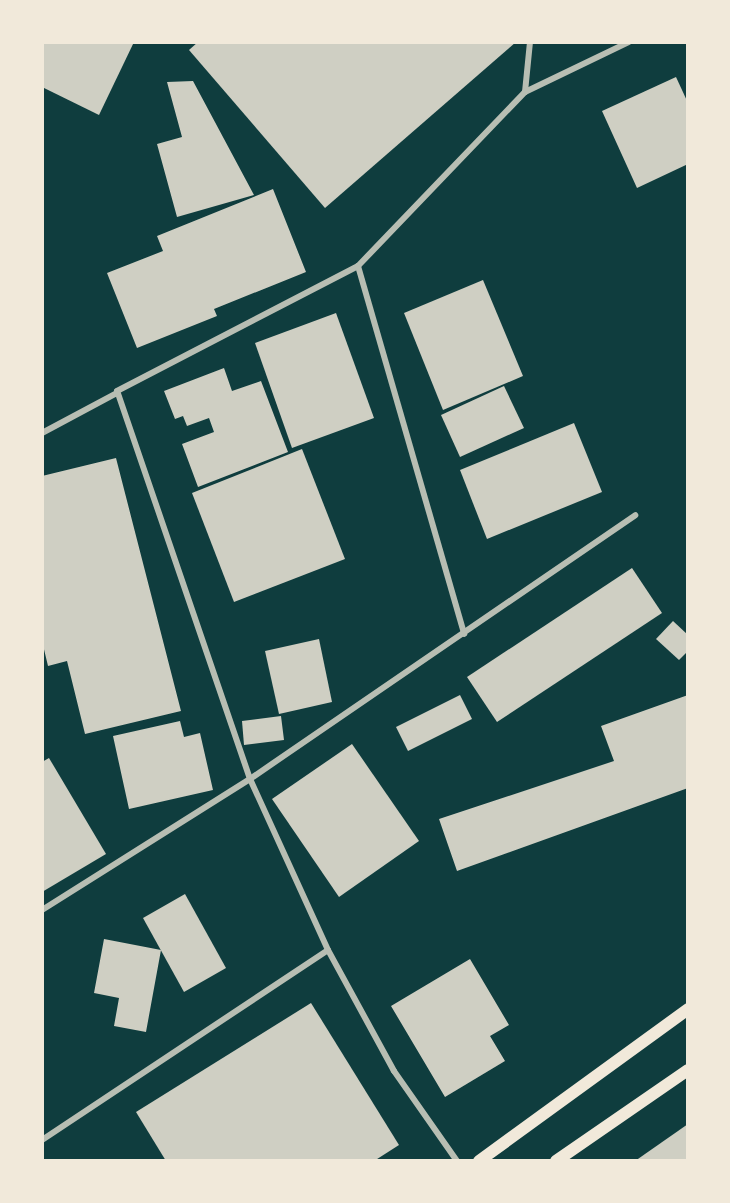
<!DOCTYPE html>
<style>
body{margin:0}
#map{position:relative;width:730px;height:1203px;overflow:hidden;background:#0f3d3e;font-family:Lato,sans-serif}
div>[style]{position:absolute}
.building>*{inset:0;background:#cfcfc3}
.minor>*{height:6px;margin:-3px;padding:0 3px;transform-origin:3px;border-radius:3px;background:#b8beb3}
.secondary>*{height:12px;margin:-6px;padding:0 6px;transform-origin:6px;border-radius:6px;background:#f1e9da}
span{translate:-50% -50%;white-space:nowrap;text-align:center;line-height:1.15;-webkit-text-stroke:4.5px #f1e9da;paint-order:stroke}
.frame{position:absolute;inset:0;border:44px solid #f1e9da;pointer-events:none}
</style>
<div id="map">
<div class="building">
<i style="clip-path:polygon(42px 42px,134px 42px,99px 115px,42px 87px)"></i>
<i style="clip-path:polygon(198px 42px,516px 42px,325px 208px,189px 50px)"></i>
<i style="clip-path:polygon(676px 77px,688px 103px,688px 164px,637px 188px,602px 111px)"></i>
<i style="clip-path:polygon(193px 81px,254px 195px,177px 217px,157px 144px,182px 137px,167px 82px)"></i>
<i style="clip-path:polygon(273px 189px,306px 272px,214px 309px,217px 316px,137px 348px,107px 273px,163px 251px,157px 236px)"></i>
<i style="clip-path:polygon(483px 280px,523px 376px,443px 410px,404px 313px)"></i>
<i style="clip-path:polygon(336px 313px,374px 418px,292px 448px,255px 343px)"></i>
<i style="clip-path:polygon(224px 368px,232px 391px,261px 381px,288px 452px,198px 487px,182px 444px,214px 432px,209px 418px,187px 426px,183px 416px,175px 419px,164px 391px)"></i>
<i style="clip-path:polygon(504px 386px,524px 428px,460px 457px,441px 415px)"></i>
<i style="clip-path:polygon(574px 423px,602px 492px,487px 539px,460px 470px)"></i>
<i style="clip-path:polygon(302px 449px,345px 559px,234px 602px,192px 493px)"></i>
<i style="clip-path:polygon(116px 458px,181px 711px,85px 734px,67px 661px,48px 666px,42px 641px,42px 476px)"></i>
<i style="clip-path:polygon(632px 568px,662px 613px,497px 722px,467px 677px)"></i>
<i style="clip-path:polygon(673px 621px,688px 635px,688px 651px,679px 660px,656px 639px)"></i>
<i style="clip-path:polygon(319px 639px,332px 702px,279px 714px,265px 651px)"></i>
<i style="clip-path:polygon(460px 695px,472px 719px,408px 751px,396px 727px)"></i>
<i style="clip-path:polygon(688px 695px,688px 788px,457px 871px,439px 819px,614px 761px,601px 726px)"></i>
<i style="clip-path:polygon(281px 716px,284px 740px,244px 745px,242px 721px)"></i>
<i style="clip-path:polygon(180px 721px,184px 737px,200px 733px,213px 790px,129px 809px,113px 736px)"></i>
<i style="clip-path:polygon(352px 744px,419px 841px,339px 897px,272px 799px)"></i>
<i style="clip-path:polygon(49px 758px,106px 854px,42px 892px,42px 762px)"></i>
<i style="clip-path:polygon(185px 894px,226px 968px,184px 992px,143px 918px)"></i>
<i style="clip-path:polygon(104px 939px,161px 950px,146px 1032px,114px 1026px,119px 998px,94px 993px)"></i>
<i style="clip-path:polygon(470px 959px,509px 1025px,490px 1036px,505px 1061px,445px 1097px,391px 1006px)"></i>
<i style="clip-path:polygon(311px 1003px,399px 1145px,374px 1161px,166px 1161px,136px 1112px)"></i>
<i style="clip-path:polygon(688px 1124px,688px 1161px,635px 1161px)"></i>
</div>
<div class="minor">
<i style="left:525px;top:92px;width:50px;rotate:-84.3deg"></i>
<i style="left:358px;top:266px;width:383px;rotate:73.9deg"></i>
<i style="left:42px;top:433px;width:83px;rotate:-28.1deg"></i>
<i style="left:42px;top:910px;width:246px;rotate:-32.2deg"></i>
<i style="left:250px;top:779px;width:410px;rotate:-108.9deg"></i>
<i style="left:117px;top:391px;width:271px;rotate:-27.4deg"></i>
<i style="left:358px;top:266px;width:241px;rotate:-46.2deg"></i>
<i style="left:525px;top:92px;width:115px;rotate:-25.7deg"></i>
<i style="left:42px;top:1140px;width:343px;rotate:-33.6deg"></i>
<i style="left:457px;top:1161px;width:110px;rotate:-125deg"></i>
<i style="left:394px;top:1071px;width:138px;rotate:-118.6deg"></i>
<i style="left:328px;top:950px;width:188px;rotate:-114.5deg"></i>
<i style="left:250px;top:779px;width:467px;rotate:-34.4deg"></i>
</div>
<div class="secondary">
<i style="left:479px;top:1161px;width:258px;rotate:-36deg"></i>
<i style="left:556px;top:1161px;width:160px;rotate:-34.6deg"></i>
</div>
<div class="frame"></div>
</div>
